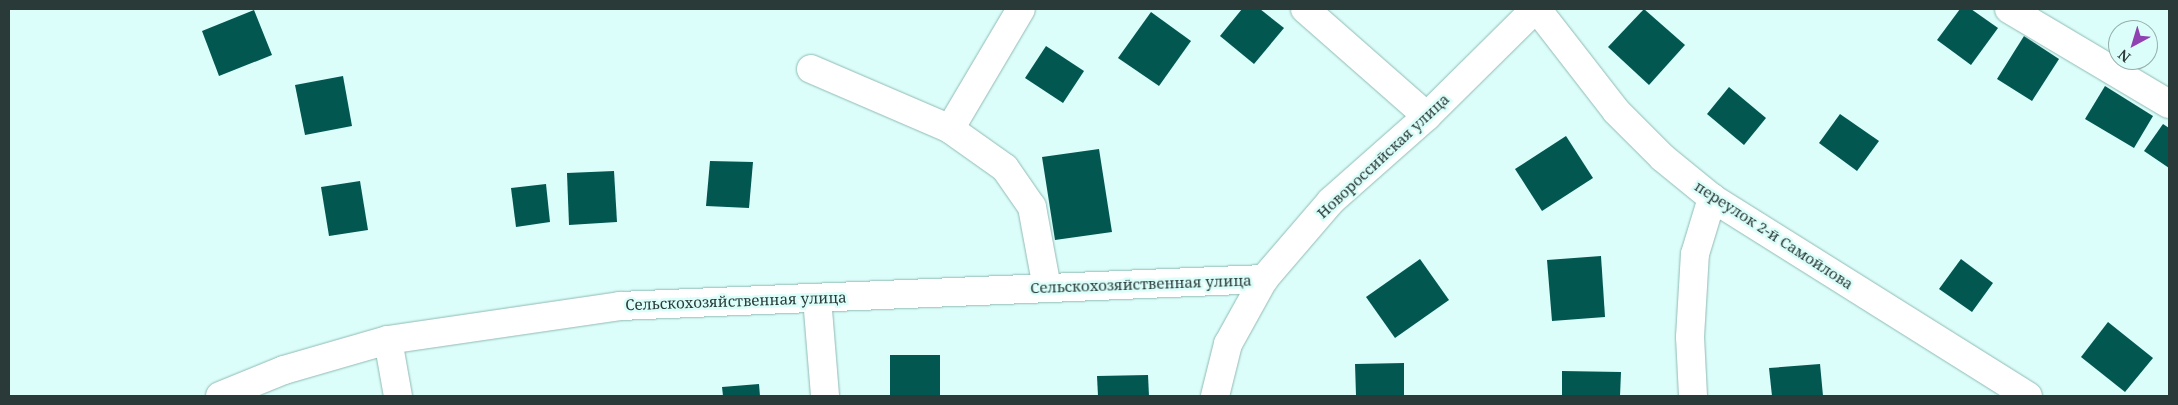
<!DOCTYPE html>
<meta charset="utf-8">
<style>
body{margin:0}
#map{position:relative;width:2178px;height:405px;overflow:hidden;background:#dcfefa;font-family:"Noto Serif",serif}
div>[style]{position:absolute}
.building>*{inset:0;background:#035751}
.roads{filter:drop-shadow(0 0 1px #90bab5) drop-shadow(0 0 1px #90bab5)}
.minor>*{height:28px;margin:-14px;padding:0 14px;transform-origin:14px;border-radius:14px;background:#fff}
span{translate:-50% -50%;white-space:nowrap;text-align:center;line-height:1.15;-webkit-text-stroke:5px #dcfefa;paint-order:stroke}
.street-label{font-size:15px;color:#293a38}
.frame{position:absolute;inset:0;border:10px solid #293a38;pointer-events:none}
.north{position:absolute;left:2108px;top:20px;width:50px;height:50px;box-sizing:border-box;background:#dcfefa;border:1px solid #94b0ac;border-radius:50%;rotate:219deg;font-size:14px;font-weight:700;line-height:20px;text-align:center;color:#293a38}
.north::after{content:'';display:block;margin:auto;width:18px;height:22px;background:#9042b2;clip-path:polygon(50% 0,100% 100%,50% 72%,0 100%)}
</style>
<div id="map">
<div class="building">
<i style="clip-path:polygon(1242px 9px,1260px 9px,1284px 28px,1254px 64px,1220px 36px)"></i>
<i style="clip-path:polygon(1644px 9px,1685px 45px,1649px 85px,1608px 47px)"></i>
<i style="clip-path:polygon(1960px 9px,1971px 9px,1998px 28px,1971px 65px,1937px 40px)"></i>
<i style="clip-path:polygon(254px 10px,272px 55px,219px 76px,202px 31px)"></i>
<i style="clip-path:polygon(1151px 12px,1191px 41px,1159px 86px,1118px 58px)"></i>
<i style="clip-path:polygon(2024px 36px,2059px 59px,2032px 101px,1997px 79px)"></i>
<i style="clip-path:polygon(1046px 46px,1084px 71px,1063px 103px,1025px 78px)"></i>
<i style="clip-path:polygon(343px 76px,352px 126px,305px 135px,295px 85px)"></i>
<i style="clip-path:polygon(2105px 86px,2153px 116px,2134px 148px,2085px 119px)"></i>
<i style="clip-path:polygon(1729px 87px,1766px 118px,1744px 145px,1707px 114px)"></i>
<i style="clip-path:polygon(1840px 114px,1879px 141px,1857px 171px,1819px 143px)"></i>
<i style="clip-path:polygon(2163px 124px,2169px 128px,2169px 168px,2144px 151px)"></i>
<i style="clip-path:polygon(1566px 136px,1593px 178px,1542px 211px,1515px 169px)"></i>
<i style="clip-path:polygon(1099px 149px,1112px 232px,1055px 240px,1042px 157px)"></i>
<i style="clip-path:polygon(710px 161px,753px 162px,749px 208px,706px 206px)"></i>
<i style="clip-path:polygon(614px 171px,617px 222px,569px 225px,567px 173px)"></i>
<i style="clip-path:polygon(360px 181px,368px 230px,329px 236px,321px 187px)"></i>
<i style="clip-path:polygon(546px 184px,550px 222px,516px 227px,511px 188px)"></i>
<i style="clip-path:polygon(1601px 256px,1605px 317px,1552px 321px,1547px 260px)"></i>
<i style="clip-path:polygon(1420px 259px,1449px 300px,1395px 338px,1366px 297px)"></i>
<i style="clip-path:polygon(1961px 259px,1993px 283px,1972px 312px,1939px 289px)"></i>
<i style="clip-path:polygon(2108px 322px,2153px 358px,2125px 392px,2081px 357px)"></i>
<i style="clip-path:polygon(890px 355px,940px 355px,940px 396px,890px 396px)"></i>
<i style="clip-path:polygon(1404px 363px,1404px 396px,1356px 396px,1355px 364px)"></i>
<i style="clip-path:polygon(1820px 364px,1823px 396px,1772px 396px,1769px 368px)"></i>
<i style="clip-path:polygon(1562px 371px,1621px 372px,1620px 396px,1562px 396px)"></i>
<i style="clip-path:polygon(1148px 375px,1149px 396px,1098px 396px,1097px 376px)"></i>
<i style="clip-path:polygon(759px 384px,760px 396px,723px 396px,722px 387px)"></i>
</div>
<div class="roads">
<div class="minor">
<i style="left:1305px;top:9px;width:162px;rotate:41.3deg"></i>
<i style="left:1537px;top:9px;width:129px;rotate:52.2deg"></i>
<i style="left:1616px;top:111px;width:66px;rotate:45deg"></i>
<i style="left:1663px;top:158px;width:63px;rotate:39.2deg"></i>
<i style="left:1712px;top:198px;width:373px;rotate:32.1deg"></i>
<i style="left:2009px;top:9px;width:186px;rotate:30.7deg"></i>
<i style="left:811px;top:69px;width:151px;rotate:23.3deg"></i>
<i style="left:950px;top:129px;width:67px;rotate:35.3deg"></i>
<i style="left:1005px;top:168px;width:47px;rotate:55.3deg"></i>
<i style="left:1032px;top:207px;width:82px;rotate:79.5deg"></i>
<i style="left:950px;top:129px;width:139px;rotate:-59.4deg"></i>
<i style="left:817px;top:298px;width:98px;rotate:85.3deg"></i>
<i style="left:388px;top:340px;width:57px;rotate:79.9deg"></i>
<i style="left:220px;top:396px;width:69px;rotate:-22.1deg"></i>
<i style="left:284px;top:370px;width:108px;rotate:-16.1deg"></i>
<i style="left:388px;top:340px;width:234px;rotate:-8.3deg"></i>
<i style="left:620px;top:306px;width:645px;rotate:-2.4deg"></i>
<i style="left:1215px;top:396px;width:54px;rotate:-76deg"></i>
<i style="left:1228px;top:344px;width:74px;rotate:-61deg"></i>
<i style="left:1264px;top:279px;width:103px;rotate:-49.3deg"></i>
<i style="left:1331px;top:201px;width:128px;rotate:-41.5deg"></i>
<i style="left:1427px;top:116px;width:152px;rotate:-44.7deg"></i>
<i style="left:1693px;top:396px;width:59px;rotate:-92.9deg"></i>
<i style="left:1690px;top:337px;width:83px;rotate:-86.6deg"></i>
<i style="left:1695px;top:254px;width:59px;rotate:-73.1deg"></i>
</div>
</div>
<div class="street-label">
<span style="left:1383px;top:156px;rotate:-43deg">Новороссийская улица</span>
<span style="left:1774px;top:235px;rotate:33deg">переулок 2-й Самойлова</span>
<span style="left:1141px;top:284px;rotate:-2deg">Сельскохозяйственная улица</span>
<span style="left:736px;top:301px;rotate:-2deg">Сельскохозяйственная улица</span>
</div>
<div class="frame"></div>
<div class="north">N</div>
</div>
